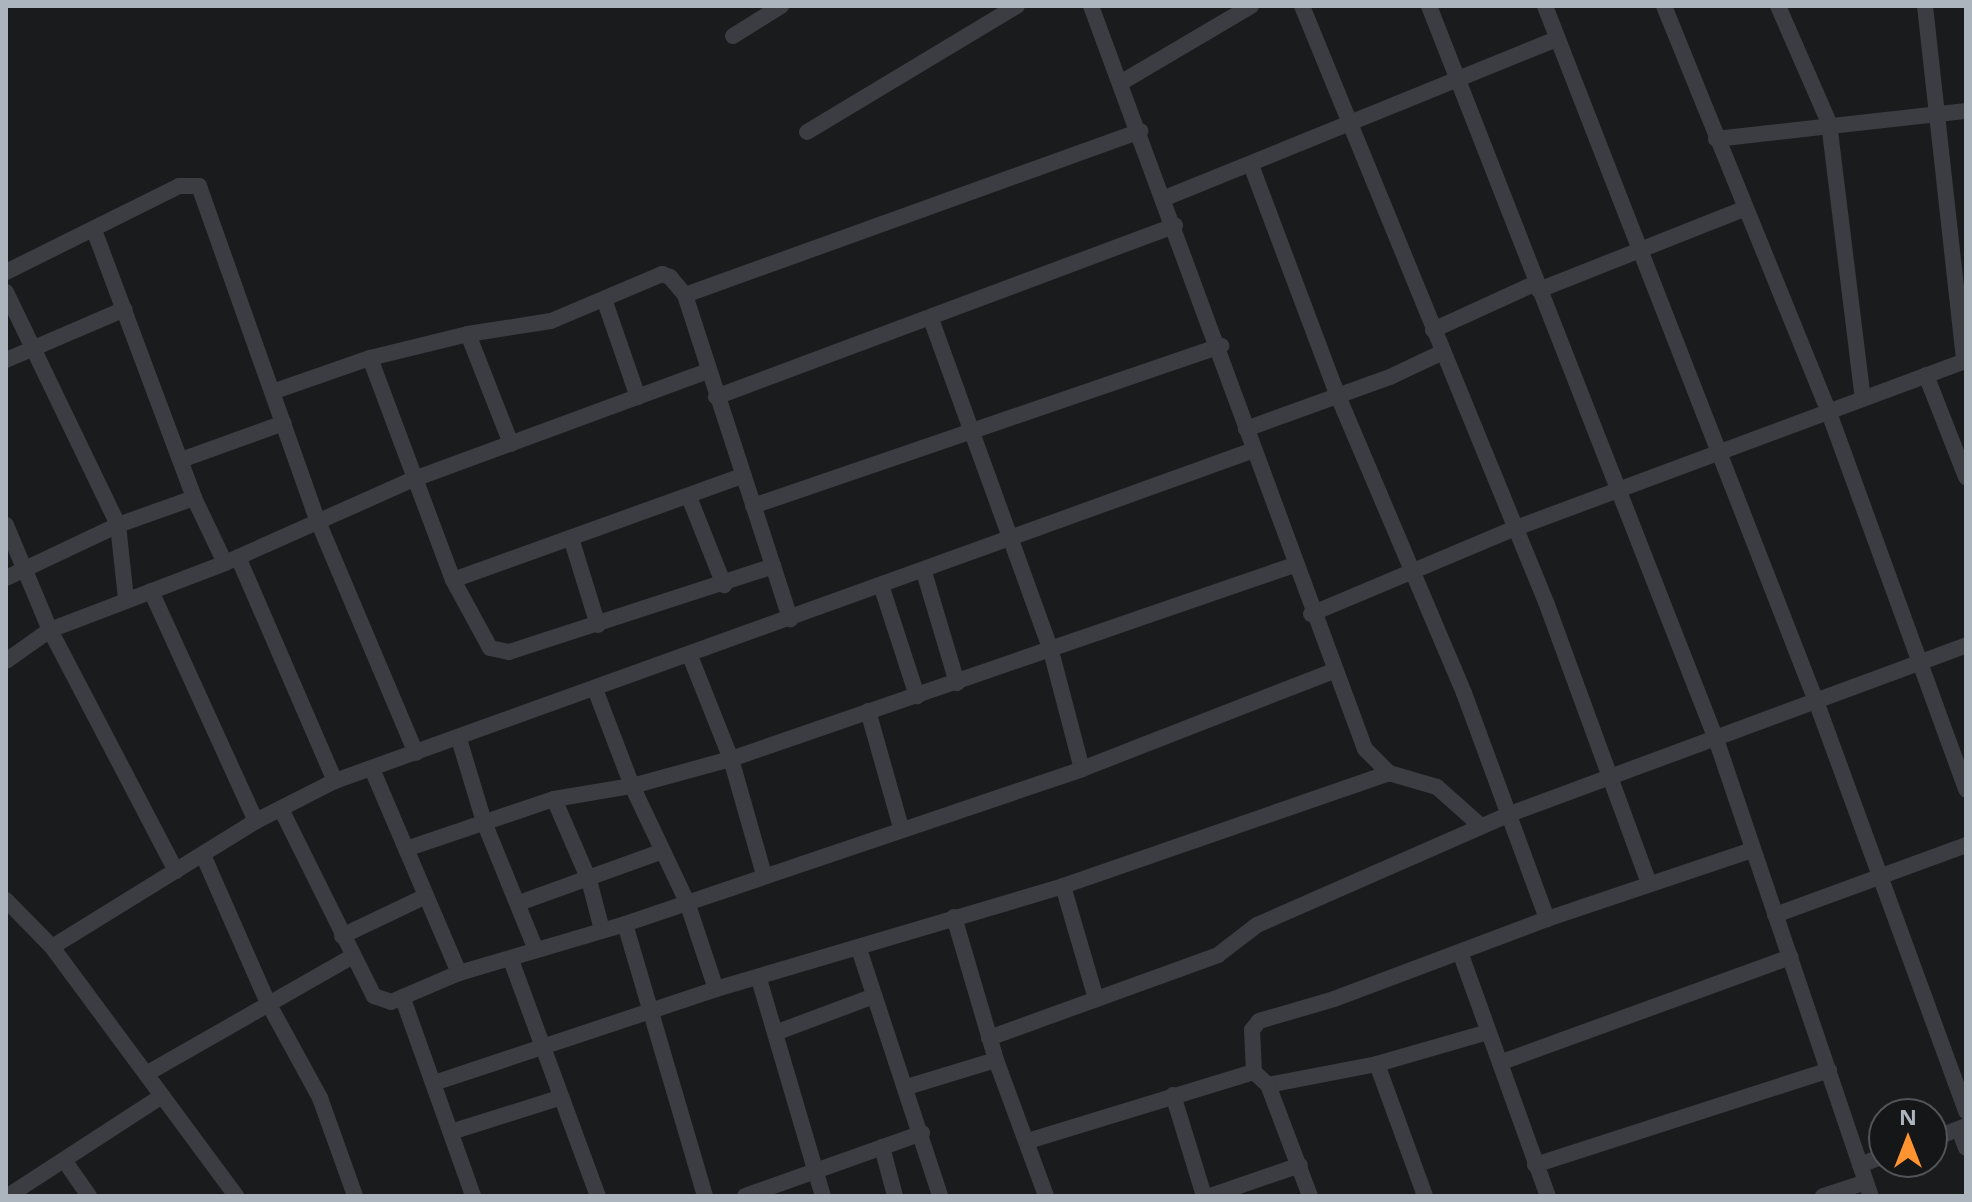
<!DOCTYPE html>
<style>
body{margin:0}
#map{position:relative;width:1972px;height:1202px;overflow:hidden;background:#1a1b1d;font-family:"Open Sans",sans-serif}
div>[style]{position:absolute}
.minor>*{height:16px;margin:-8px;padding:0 8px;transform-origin:8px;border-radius:8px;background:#3b3d42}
span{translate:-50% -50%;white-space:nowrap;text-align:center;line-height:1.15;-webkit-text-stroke:7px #151618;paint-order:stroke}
.frame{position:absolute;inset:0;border:8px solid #acb4bd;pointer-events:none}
.north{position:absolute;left:1868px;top:1098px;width:80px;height:80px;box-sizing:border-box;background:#151618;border:2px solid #51555a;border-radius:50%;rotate:0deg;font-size:22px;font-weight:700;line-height:32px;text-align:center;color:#acb4bd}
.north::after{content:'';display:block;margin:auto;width:28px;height:36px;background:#ff9330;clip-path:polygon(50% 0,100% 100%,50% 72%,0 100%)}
</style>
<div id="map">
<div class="minor">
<i style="left:1091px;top:6px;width:792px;rotate:69.76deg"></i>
<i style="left:1365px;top:749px;width:34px;rotate:45deg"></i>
<i style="left:1389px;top:773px;width:50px;rotate:16.3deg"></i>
<i style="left:1437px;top:787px;width:59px;rotate:41.6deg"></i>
<i style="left:1302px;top:6px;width:644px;rotate:67.74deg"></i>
<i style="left:1546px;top:602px;width:299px;rotate:69.9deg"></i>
<i style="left:1429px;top:6px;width:787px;rotate:68.62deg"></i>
<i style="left:1716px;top:739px;width:483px;rotate:71.3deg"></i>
<i style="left:1545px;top:6px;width:746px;rotate:68.7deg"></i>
<i style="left:1816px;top:701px;width:437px;rotate:69.9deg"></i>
<i style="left:1664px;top:6px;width:436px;rotate:67.9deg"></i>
<i style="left:1828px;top:410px;width:404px;rotate:70deg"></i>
<i style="left:1778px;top:6px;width:128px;rotate:66.4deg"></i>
<i style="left:1829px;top:123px;width:277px;rotate:83deg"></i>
<i style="left:1925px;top:6px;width:358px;rotate:83.7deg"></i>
<i style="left:733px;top:36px;width:57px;rotate:-32deg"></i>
<i style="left:1122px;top:82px;width:150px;rotate:-30.5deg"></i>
<i style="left:807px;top:132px;width:245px;rotate:-31deg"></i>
<i style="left:1716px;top:139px;width:252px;rotate:-6.4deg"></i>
<i style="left:1251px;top:165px;width:247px;rotate:69.4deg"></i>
<i style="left:1338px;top:396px;width:323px;rotate:67deg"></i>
<i style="left:1464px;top:693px;width:241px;rotate:69.8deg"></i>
<i style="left:1165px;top:198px;width:422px;rotate:-22.1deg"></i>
<i style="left:94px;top:230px;width:286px;rotate:69.5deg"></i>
<i style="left:194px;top:498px;width:72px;rotate:64.5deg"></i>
<i style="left:6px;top:272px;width:193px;rotate:-26.4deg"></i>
<i style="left:179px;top:186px;width:20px"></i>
<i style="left:199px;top:186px;width:353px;rotate:70.5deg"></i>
<i style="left:317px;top:519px;width:254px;rotate:67.1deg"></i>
<i style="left:1539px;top:290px;width:220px;rotate:-21.6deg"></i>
<i style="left:6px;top:292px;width:259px;rotate:64.3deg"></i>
<i style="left:118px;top:525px;width:74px;rotate:83.8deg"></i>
<i style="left:685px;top:295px;width:484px;rotate:-19.8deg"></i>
<i style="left:604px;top:299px;width:104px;rotate:70.9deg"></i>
<i style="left:931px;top:319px;width:353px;rotate:70.1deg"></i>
<i style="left:1051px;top:651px;width:122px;rotate:75.3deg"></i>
<i style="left:1433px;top:330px;width:113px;rotate:-24.5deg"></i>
<i style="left:468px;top:334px;width:118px;rotate:68.6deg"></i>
<i style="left:370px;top:358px;width:237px;rotate:69.5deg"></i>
<i style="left:453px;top:580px;width:77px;rotate:61.4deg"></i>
<i style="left:490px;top:648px;width:19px;rotate:12deg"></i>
<i style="left:509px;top:652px;width:278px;rotate:-18deg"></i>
<i style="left:6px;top:360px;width:129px;rotate:-23.2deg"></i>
<i style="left:1926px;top:375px;width:110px;rotate:68.6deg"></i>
<i style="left:275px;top:391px;width:101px;rotate:-19.2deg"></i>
<i style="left:370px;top:358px;width:101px;rotate:-13.8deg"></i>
<i style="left:468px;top:334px;width:84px;rotate:-8.9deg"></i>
<i style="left:551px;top:321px;width:121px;rotate:-22.9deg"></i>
<i style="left:662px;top:274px;width:9px;rotate:21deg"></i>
<i style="left:670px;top:277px;width:23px;rotate:50deg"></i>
<i style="left:685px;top:295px;width:341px;rotate:72deg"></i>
<i style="left:716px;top:397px;width:490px;rotate:-20.5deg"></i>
<i style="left:1246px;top:429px;width:153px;rotate:-19.9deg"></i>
<i style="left:1390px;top:377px;width:59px;rotate:-25.3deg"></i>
<i style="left:181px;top:460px;width:109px;rotate:-19.8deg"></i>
<i style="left:689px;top:497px;width:95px;rotate:68.3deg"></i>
<i style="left:753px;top:506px;width:495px;rotate:-18.9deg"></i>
<i style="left:6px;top:525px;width:114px;rotate:67.3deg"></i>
<i style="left:50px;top:630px;width:272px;rotate:62.4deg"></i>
<i style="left:571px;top:538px;width:91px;rotate:72.8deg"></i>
<i style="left:238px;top:557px;width:244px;rotate:66.6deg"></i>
<i style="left:924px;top:572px;width:116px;rotate:73.4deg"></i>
<i style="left:6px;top:578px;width:124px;rotate:-25.3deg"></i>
<i style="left:118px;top:525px;width:81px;rotate:-19.6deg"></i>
<i style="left:453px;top:580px;width:307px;rotate:-19.8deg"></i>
<i style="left:881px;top:585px;width:117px;rotate:72deg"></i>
<i style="left:151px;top:591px;width:253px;rotate:65.5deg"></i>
<i style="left:1311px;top:614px;width:222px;rotate:-22.8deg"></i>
<i style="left:1516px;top:528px;width:480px;rotate:-20.4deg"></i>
<i style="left:690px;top:656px;width:111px;rotate:68.3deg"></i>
<i style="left:731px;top:759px;width:121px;rotate:74.1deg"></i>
<i style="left:6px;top:661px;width:54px;rotate:-35.2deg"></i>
<i style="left:50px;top:630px;width:187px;rotate:-20.9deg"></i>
<i style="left:225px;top:563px;width:207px;rotate:-24deg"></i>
<i style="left:414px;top:479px;width:313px;rotate:-20.2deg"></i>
<i style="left:595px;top:689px;width:104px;rotate:69.1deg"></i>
<i style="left:632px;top:786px;width:128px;rotate:64.6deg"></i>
<i style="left:687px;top:902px;width:92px;rotate:71.6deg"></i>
<i style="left:868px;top:711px;width:122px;rotate:74.2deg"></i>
<i style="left:459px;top:739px;width:87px;rotate:73.2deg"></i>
<i style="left:484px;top:822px;width:138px;rotate:67.9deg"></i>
<i style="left:372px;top:769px;width:222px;rotate:66.9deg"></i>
<i style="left:554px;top:799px;width:88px;rotate:66.6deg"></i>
<i style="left:589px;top:880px;width:52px;rotate:75.4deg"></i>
<i style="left:281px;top:809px;width:209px;rotate:63.6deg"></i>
<i style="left:374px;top:996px;width:18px;rotate:19deg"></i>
<i style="left:391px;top:1002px;width:74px;rotate:-23.1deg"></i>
<i style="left:459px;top:973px;width:173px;rotate:-16.4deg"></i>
<i style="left:625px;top:924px;width:483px;rotate:-18.7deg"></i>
<i style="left:1082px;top:769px;width:270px;rotate:-21.3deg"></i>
<i style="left:406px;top:849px;width:156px;rotate:-18.7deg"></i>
<i style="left:554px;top:799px;width:79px;rotate:-9.5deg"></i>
<i style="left:632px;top:786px;width:103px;rotate:-15.3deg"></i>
<i style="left:731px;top:759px;width:595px;rotate:-19.01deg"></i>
<i style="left:203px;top:855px;width:159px;rotate:66.3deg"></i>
<i style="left:267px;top:1001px;width:111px;rotate:61.3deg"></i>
<i style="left:320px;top:1098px;width:104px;rotate:70.3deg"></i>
<i style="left:1063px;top:886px;width:118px;rotate:73.7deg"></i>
<i style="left:6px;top:900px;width:66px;rotate:45.6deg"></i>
<i style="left:52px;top:947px;width:310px;rotate:53.5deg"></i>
<i style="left:519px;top:903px;width:153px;rotate:-19.9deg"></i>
<i style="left:1775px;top:915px;width:203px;rotate:-20.1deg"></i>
<i style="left:954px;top:917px;width:149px;rotate:73.6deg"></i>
<i style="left:996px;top:1060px;width:145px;rotate:69.8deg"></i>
<i style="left:625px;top:924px;width:284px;rotate:73.6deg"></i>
<i style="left:342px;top:936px;width:93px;rotate:-25.5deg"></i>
<i style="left:52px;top:947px;width:240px;rotate:-31.7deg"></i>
<i style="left:256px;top:821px;width:89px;rotate:-26.9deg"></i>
<i style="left:335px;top:781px;width:977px;rotate:-19.81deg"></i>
<i style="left:859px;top:949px;width:260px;rotate:71.8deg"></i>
<i style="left:1460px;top:952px;width:259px;rotate:70.2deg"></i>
<i style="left:511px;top:960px;width:252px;rotate:69.8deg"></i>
<i style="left:759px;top:979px;width:226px;rotate:73.6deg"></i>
<i style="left:403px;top:999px;width:209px;rotate:70.4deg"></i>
<i style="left:775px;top:1033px;width:106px;rotate:-20.5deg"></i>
<i style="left:989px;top:1038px;width:244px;rotate:-19.9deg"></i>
<i style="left:1218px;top:955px;width:49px;rotate:-37.6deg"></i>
<i style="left:1257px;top:925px;width:276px;rotate:-23.7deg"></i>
<i style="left:1510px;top:814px;width:486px;rotate:-20.3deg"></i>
<i style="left:1502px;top:1062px;width:307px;rotate:-20deg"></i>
<i style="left:1377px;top:1064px;width:140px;rotate:70deg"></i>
<i style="left:146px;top:1074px;width:238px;rotate:-29.7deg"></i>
<i style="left:437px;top:1082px;width:294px;rotate:-18.4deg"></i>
<i style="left:716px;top:989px;width:362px;rotate:-16.5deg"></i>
<i style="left:1063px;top:886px;width:345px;rotate:-19.1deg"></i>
<i style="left:1268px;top:1085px;width:111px;rotate:-10.9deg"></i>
<i style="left:1377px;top:1064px;width:116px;rotate:-16.1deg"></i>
<i style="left:907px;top:1087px;width:93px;rotate:-16.9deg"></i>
<i style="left:1173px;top:1095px;width:106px;rotate:72.9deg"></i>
<i style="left:1959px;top:1129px;width:20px;rotate:70deg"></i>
<i style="left:451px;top:1132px;width:116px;rotate:-17.5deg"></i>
<i style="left:1932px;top:1139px;width:36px;rotate:-21deg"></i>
<i style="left:1028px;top:1141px;width:236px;rotate:-17deg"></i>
<i style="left:882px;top:1147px;width:51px;rotate:75.1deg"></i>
<i style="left:64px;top:1160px;width:44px;rotate:55.2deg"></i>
<i style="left:1535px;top:1165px;width:309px;rotate:-17.9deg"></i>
<i style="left:1860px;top:1165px;width:26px;rotate:-21deg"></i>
<i style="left:8px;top:1196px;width:184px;rotate:-33deg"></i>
<i style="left:745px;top:1196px;width:188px;rotate:-19.6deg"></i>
<i style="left:1210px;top:1196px;width:95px;rotate:-19deg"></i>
<i style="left:1310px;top:1196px;width:119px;rotate:-110.7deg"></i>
<i style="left:1268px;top:1085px;width:19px;rotate:-137deg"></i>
<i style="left:1254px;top:1072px;width:42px;rotate:-92.7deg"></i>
<i style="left:1252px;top:1030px;width:11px;rotate:-52deg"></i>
<i style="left:1259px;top:1021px;width:78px;rotate:-16.3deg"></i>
<i style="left:1334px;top:999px;width:228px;rotate:-20.6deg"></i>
<i style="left:1547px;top:919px;width:216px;rotate:-18.6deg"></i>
<i style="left:1823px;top:1196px;width:45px;rotate:-18deg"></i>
</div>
<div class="frame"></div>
<div class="north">N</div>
</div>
